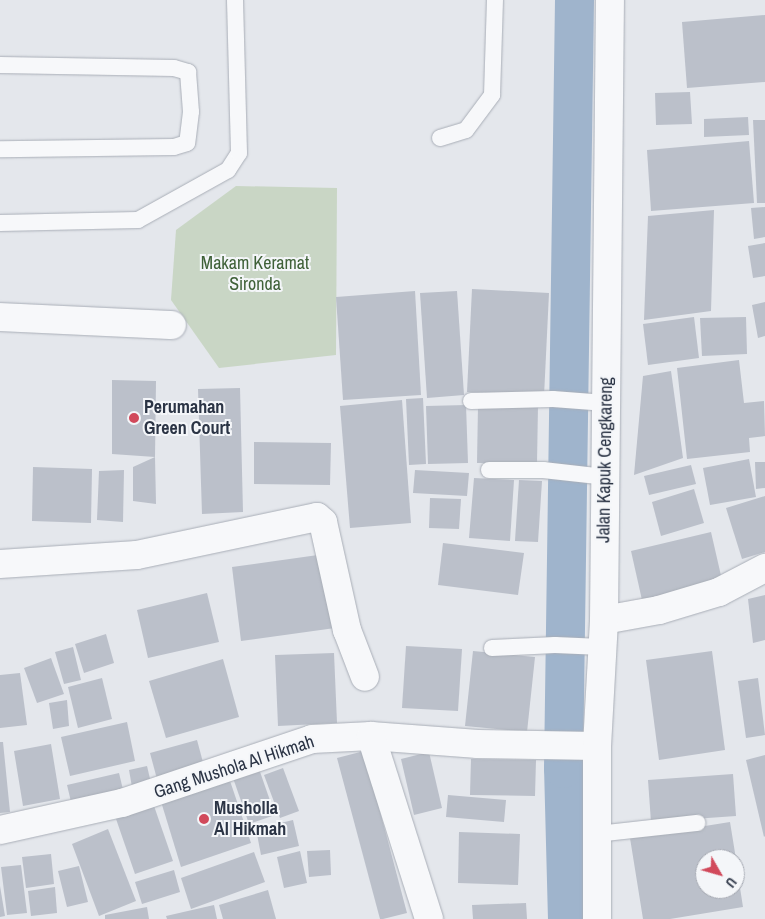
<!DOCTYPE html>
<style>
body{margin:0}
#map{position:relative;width:765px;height:919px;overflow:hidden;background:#e4e7ec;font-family:"Archivo Narrow",sans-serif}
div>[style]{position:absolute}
.green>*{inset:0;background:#c9d6c5}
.canal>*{height:39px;margin:-19.5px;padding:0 19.5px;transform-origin:19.5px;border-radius:19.5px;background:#9fb4cc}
.building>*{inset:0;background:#bbc0ca}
.roads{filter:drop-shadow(0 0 1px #a9aeb7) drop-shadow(0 0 1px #a9aeb7)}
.service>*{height:16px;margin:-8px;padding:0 8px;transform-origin:8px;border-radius:8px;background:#f7f8fa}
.minor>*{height:28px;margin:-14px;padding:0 14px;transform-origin:14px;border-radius:14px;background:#f7f8fa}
.tertiary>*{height:28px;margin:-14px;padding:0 14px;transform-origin:14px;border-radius:14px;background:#f7f8fa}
.dots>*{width:14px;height:14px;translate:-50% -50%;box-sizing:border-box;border:2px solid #f4f6f9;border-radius:50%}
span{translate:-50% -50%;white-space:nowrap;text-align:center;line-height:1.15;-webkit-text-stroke:4px #f4f6f9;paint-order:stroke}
.park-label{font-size:18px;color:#3f6138}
.poi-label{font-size:18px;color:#2b3445;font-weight:700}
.left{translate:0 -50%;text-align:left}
.street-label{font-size:18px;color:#2b3445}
.north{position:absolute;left:695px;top:849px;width:50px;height:50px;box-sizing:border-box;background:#f4f6f9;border:1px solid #a4a8b1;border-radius:50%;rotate:128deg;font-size:14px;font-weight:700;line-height:20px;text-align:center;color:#2b3445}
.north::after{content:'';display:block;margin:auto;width:18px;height:22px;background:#d1495b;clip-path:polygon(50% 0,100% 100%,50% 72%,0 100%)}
</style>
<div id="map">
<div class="green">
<i style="clip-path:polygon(236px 186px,337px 188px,336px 355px,219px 368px,171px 300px,176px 230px)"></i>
</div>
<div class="canal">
<i style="left:567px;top:919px;width:151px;rotate:-91.5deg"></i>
<i style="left:563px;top:768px;width:768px;rotate:-89.18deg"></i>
</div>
<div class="building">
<i style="clip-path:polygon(765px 15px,765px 82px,687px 88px,682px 22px)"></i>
<i style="clip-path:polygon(690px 92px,692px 124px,656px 125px,655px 93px)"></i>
<i style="clip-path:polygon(748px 117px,749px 135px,704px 137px,704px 119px)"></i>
<i style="clip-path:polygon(753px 120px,765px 120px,765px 203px,757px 203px)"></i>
<i style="clip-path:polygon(749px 141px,754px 203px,651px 211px,647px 150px)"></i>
<i style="clip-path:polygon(765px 207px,765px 237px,754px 239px,751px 208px)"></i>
<i style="clip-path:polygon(714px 210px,711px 311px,644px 320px,648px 216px)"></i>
<i style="clip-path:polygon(765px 243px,765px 276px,753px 278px,748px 246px)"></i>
<i style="clip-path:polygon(472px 289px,549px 293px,544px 396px,467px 392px)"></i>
<i style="clip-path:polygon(415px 291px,421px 395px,343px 400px,336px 297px)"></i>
<i style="clip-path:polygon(457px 291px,464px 395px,427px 398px,420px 293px)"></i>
<i style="clip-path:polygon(765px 302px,765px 336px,758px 338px,752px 305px)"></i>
<i style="clip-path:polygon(694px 317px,699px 358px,648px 365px,643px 324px)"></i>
<i style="clip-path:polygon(746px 317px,747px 354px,702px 356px,700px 318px)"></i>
<i style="clip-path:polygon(739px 360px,744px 403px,764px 401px,765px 436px,749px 438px,750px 452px,687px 459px,677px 368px)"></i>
<i style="clip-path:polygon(671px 371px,683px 458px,634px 475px,643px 376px)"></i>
<i style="clip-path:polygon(112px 380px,156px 381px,155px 457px,112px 454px)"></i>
<i style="clip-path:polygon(240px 388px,243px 512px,202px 514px,198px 389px)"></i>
<i style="clip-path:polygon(423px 398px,426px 464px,409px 465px,406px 399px)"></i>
<i style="clip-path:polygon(402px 400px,411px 523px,350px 528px,340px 406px)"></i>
<i style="clip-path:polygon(466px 405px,468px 463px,428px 464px,426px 406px)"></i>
<i style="clip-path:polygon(538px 405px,537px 463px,477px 463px,478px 406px)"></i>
<i style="clip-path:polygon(254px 442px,331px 443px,330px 485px,254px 484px)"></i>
<i style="clip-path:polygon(155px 457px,156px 504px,133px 501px,133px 467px)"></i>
<i style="clip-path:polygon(749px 459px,756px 497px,710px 505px,703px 468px)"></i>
<i style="clip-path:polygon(755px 462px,765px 462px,765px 488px,756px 489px)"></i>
<i style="clip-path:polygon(691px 465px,696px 484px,649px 495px,644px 476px)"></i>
<i style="clip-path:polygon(33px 467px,92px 469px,91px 523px,32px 521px)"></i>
<i style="clip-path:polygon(124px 470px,123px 522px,97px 520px,99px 471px)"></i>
<i style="clip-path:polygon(415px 470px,469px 473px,467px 496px,413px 493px)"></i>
<i style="clip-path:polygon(474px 478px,514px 480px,510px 541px,469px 538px)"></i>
<i style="clip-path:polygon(519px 480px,542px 481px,538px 542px,515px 541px)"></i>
<i style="clip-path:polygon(694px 489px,704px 523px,661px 536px,652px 502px)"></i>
<i style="clip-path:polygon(765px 496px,765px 552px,742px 559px,726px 508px)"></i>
<i style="clip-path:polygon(430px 498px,461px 499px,459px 529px,429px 528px)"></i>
<i style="clip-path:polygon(711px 532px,722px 580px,642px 600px,631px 551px)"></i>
<i style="clip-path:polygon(443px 543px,524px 553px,518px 595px,438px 585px)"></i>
<i style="clip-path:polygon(325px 554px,335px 628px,241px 641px,232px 567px)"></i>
<i style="clip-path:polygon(207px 593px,219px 642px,148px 658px,137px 610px)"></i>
<i style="clip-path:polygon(765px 595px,765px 640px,753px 643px,748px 599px)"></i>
<i style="clip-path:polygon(106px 634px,114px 663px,84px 673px,75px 644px)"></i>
<i style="clip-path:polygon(406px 646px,462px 649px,458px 711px,402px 708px)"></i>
<i style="clip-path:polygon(73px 647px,81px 680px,64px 684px,55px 652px)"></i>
<i style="clip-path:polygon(473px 651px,535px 657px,527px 732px,465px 726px)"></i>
<i style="clip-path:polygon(712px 651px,725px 750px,659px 760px,646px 660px)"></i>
<i style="clip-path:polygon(334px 653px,337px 723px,278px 726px,275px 655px)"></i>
<i style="clip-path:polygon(51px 658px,64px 694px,37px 703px,24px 668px)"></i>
<i style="clip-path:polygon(223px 659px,239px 717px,166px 738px,149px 681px)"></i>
<i style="clip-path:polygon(20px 673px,27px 725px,0 728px,0 675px)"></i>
<i style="clip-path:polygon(102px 678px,112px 719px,78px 728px,68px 687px)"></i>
<i style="clip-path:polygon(758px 678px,765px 735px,746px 738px,738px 681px)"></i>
<i style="clip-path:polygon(67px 700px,69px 726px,53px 729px,49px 703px)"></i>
<i style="clip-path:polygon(127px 722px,135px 761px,70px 776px,61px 737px)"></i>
<i style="clip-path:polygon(197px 740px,204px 766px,157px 779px,150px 753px)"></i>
<i style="clip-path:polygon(0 742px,3px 742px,10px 812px,0 813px)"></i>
<i style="clip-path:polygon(51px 744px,60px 799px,23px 806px,14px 751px)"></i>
<i style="clip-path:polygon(364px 751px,407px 913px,383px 919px,380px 919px,337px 758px)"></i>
<i style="clip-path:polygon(429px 752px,442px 808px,414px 815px,401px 759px)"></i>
<i style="clip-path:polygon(765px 755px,765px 836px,764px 837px,746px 760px)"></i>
<i style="clip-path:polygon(471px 759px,536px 760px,535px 796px,470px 795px)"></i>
<i style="clip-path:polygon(147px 766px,151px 783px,132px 787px,129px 770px)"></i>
<i style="clip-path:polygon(258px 766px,275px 815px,249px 824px,232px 775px)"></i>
<i style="clip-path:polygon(283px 768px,299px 811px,280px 818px,264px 775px)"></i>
<i style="clip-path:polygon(227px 772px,251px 843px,181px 867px,159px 795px)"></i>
<i style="clip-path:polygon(119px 773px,125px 798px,73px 810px,67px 785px)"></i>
<i style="clip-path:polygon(733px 774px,736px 816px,651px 822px,648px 780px)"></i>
<i style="clip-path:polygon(448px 795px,506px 800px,504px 822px,446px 817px)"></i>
<i style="clip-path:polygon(153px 803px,173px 861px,135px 874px,115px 816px)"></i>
<i style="clip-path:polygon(293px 820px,299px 846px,261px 855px,256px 829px)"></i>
<i style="clip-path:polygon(730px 822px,736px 859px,705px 859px,705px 889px,735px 889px,736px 862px,743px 907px,670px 919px,643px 919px,630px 838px)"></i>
<i style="clip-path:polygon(108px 829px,136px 901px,99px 916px,72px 844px)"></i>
<i style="clip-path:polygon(459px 832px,520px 834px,518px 885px,458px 883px)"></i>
<i style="clip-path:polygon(330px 850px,331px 875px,309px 877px,307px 851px)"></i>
<i style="clip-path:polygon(300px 851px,307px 883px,284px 888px,277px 857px)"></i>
<i style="clip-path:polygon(254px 852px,265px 882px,191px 909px,181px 878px)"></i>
<i style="clip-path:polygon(51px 854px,54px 884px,26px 888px,22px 857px)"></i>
<i style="clip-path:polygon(21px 865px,27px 913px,7px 915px,1px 867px)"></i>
<i style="clip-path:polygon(79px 866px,88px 902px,67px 907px,58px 871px)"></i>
<i style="clip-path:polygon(174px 870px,180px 892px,142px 904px,135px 882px)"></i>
<i style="clip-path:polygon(0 886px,5px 916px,0 917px)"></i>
<i style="clip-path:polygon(55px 887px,57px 913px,31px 916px,28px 891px)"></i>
<i style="clip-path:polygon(268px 890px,276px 919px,223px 919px,219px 905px)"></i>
<i style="clip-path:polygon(526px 903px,527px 919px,473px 919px,472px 905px)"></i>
<i style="clip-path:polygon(214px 905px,217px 919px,167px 919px,166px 916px)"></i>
<i style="clip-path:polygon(147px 907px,149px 919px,105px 919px,105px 915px)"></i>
</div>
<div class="roads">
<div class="service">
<i style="left:0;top:65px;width:174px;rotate:1deg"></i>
<i style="left:174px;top:68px;width:15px;rotate:16deg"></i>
<i style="left:188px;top:72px;width:40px;rotate:85.7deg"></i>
<i style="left:191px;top:112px;width:31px;rotate:97deg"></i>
<i style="left:187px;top:143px;width:14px;rotate:163deg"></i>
<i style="left:174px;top:147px;width:174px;rotate:179.3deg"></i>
<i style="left:440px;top:138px;width:27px;rotate:-17deg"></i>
<i style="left:466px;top:130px;width:44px;rotate:-53.4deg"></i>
<i style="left:492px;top:95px;width:95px;rotate:-88.2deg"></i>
<i style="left:0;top:223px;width:138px;rotate:-1.2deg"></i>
<i style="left:138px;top:220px;width:103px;rotate:-29.1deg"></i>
<i style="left:228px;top:170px;width:20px;rotate:-57deg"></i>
<i style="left:239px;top:153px;width:153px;rotate:-91.5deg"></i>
<i style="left:471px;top:401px;width:82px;rotate:-1.4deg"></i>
<i style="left:553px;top:399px;width:53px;rotate:4.3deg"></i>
<i style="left:489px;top:470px;width:54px"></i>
<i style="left:543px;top:470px;width:62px;rotate:6.4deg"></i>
<i style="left:492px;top:648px;width:63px;rotate:-2.7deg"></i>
<i style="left:555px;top:645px;width:47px;rotate:2.4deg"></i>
<i style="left:597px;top:834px;width:101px;rotate:-6.3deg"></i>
</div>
<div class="minor">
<i style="left:0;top:317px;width:172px;rotate:2.7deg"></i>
<i style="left:0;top:564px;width:137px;rotate:-3.8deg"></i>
<i style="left:137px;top:555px;width:184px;rotate:-11.9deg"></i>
<i style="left:317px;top:517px;width:8px;rotate:40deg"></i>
<i style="left:323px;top:522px;width:111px;rotate:77.5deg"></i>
<i style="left:347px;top:630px;width:50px;rotate:69deg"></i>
<i style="left:604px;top:620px;width:56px;rotate:-10.3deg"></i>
<i style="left:659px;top:610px;width:63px;rotate:-16.7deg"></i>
<i style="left:719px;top:592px;width:52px;rotate:-27.6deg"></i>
<i style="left:371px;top:736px;width:107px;rotate:4.3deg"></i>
<i style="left:478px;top:744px;width:119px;rotate:1deg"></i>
<i style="left:0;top:830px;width:125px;rotate:-12.5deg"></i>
<i style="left:122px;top:803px;width:200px;rotate:-18.6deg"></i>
<i style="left:312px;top:739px;width:59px;rotate:-2.9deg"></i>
<i style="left:371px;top:736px;width:192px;rotate:72.4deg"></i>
</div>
<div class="tertiary">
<i style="left:597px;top:919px;width:173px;rotate:-90deg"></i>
<i style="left:597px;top:746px;width:126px;rotate:-86.8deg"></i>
<i style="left:604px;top:620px;width:620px;rotate:-89.45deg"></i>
</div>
</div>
<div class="dots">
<i style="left:134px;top:418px;background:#d1495b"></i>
<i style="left:204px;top:819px;background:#d1495b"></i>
</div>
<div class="park-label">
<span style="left:255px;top:274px">Makam Keramat<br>Sironda</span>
</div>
<div class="poi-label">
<span class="left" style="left:144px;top:418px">Perumahan<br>Green Court</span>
<span class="left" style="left:214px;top:819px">Musholla<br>Al Hikmah</span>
</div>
<div class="street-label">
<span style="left:605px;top:460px;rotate:-89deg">Jalan Kapuk Cengkareng</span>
<span style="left:234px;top:767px;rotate:-18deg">Gang Mushola Al Hikmah</span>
</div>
<div class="north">U</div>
</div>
